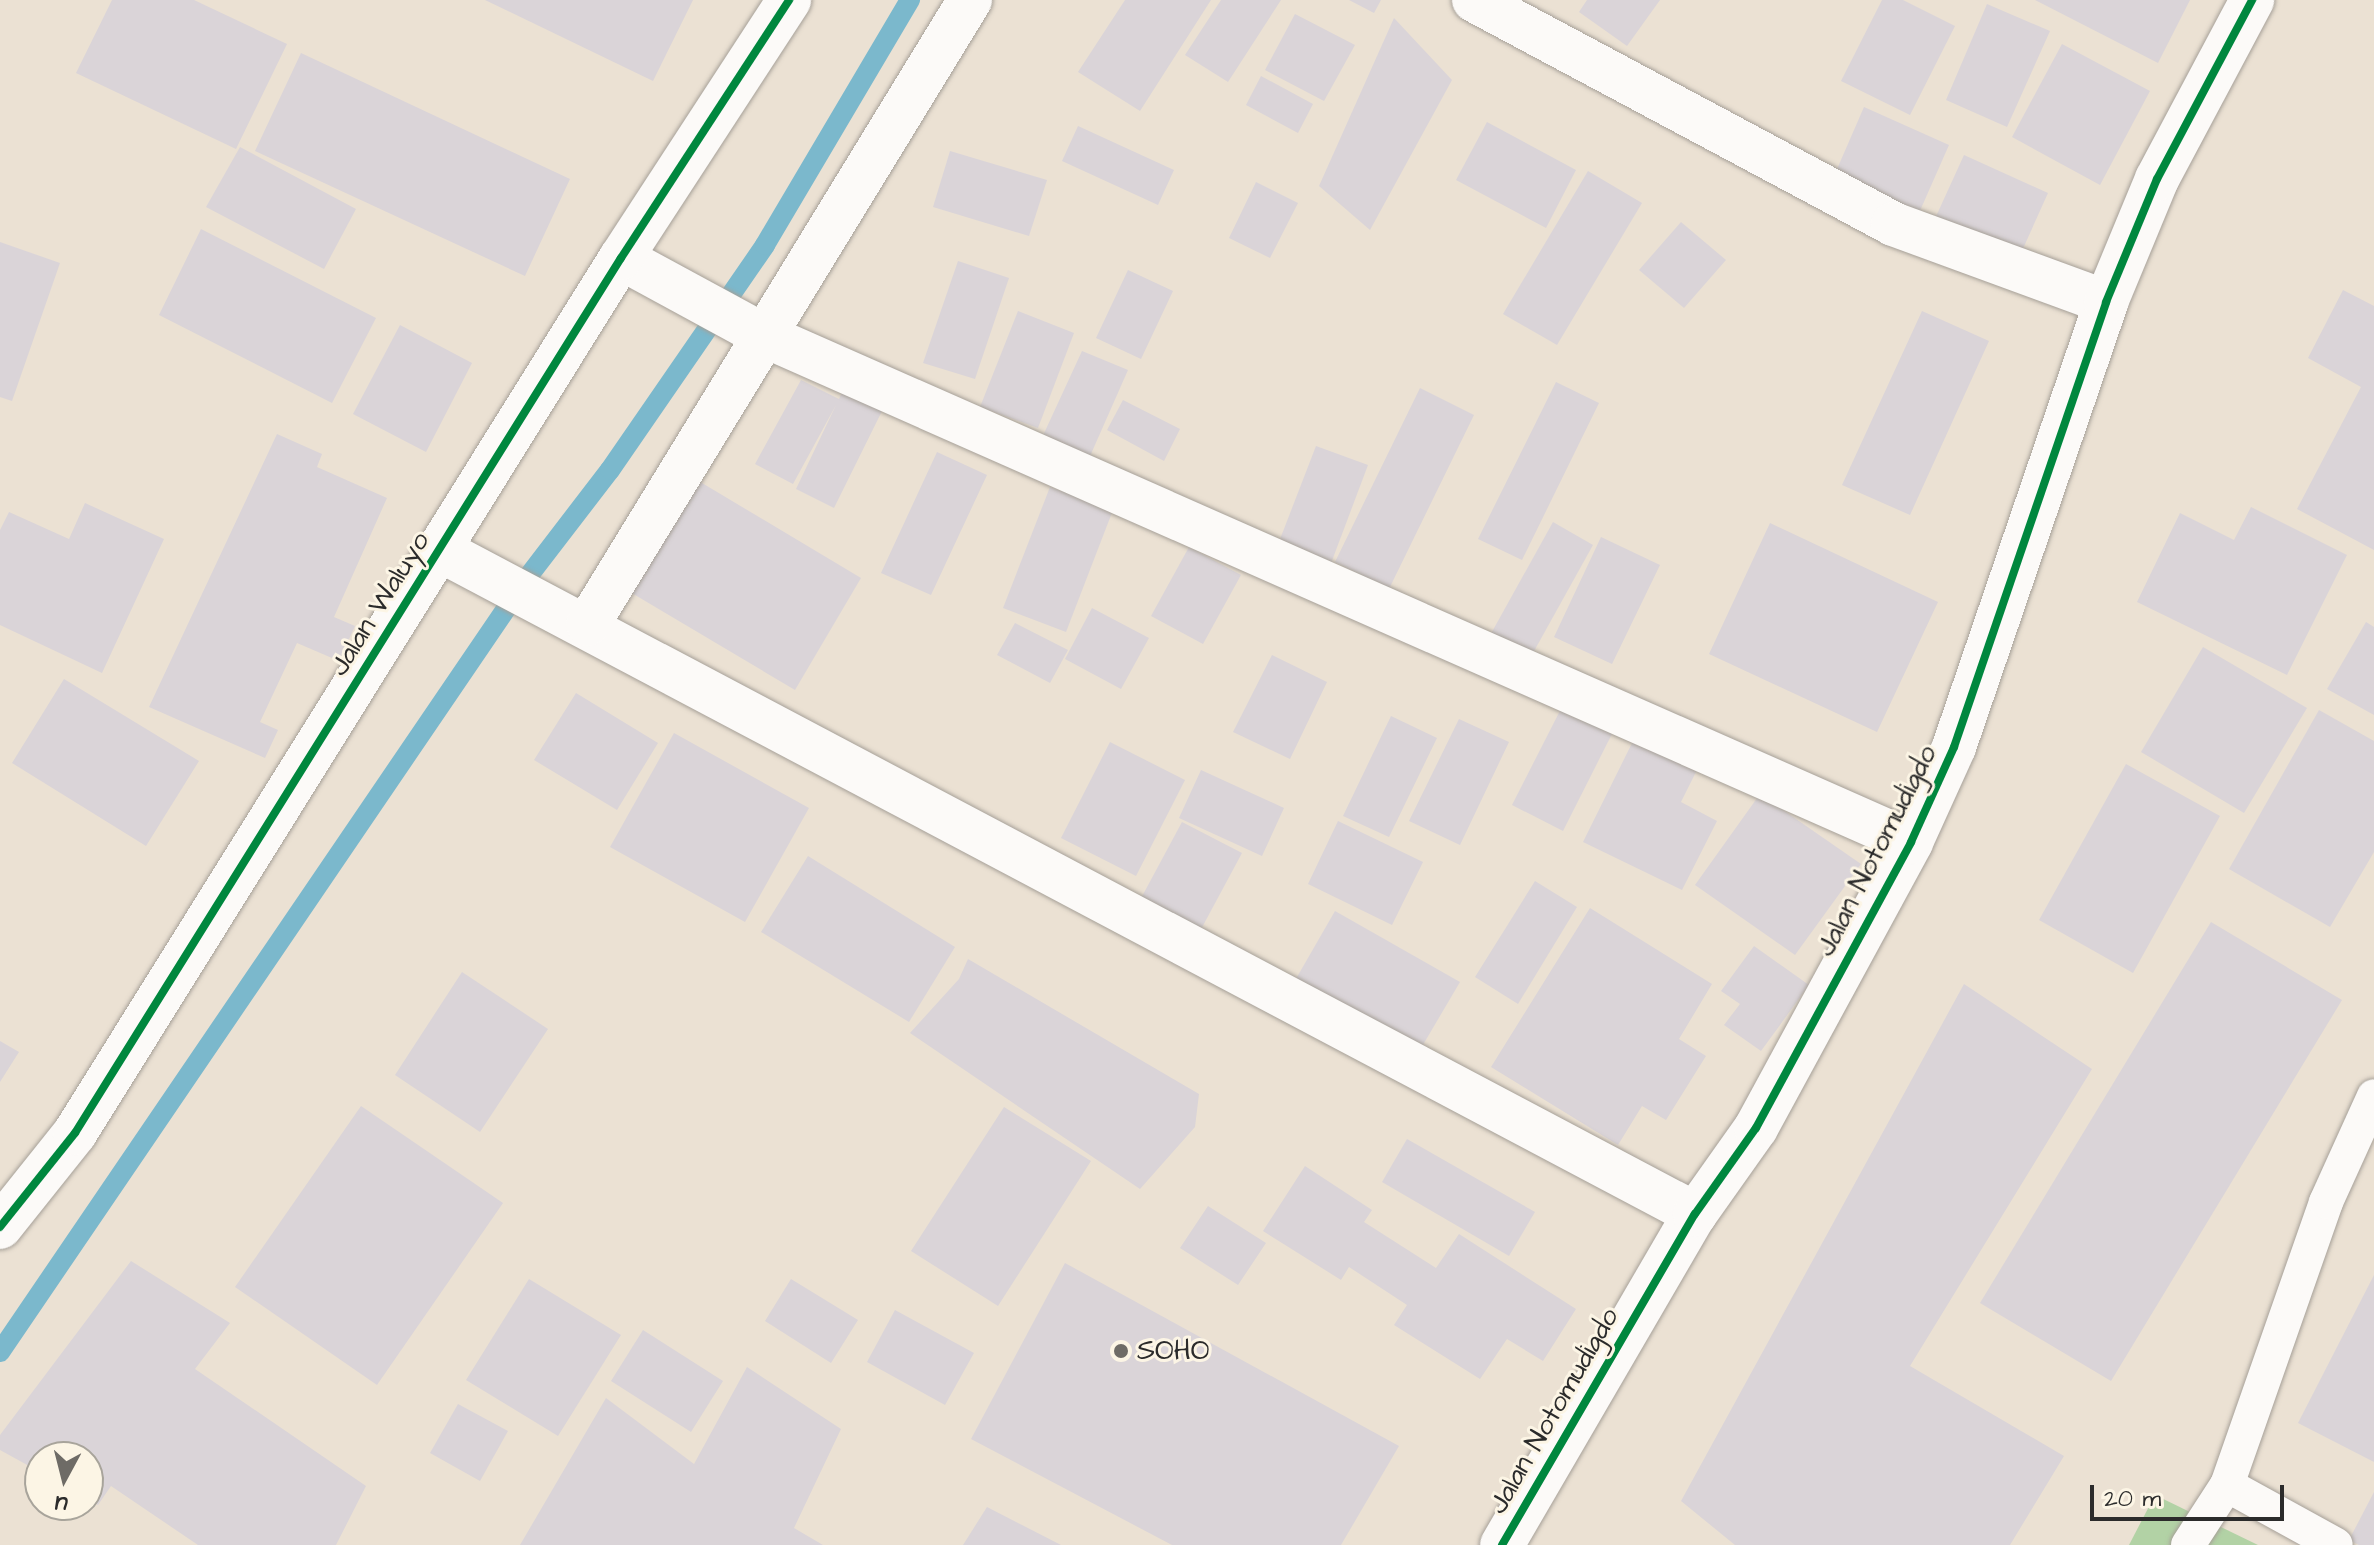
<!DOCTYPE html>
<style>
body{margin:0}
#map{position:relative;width:2374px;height:1545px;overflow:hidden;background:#ebe1d3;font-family:"Architects Daughter",sans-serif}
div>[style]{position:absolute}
.green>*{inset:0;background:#b2d2a5}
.stream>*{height:20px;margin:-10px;padding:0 10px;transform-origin:10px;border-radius:10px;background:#7bb8cc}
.building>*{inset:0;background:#dad4d8}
.roads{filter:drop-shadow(0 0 2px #a6a098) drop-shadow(0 0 2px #a6a098)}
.service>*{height:34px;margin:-17px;padding:0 17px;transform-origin:17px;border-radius:17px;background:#fcfaf8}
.minor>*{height:44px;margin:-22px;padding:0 22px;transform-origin:22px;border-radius:22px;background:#fcfaf8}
.tertiary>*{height:44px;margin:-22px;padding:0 22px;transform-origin:22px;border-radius:22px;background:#fcfaf8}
.cycleway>*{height:8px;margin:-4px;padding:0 4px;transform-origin:4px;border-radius:4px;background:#00873e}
.dots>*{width:22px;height:22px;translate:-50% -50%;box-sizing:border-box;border:4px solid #fcf5e5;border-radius:50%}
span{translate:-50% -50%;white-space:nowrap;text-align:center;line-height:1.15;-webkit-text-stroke:6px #fcf5e5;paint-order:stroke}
.street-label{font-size:28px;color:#2b2b2b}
.poi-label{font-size:28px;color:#2b2b2b}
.left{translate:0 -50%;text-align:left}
.north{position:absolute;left:24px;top:1441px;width:80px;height:80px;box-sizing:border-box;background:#fcf5e5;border:2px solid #a8a49b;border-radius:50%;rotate:187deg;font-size:22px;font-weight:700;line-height:32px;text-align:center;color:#2b2b2b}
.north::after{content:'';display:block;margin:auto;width:28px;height:36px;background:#6e6b66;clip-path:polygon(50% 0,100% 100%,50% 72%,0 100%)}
.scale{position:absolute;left:2090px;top:1485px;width:194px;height:36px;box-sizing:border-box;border:4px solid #2b2b2b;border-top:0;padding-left:10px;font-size:24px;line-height:28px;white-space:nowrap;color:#2b2b2b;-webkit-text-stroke:6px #fcf5e5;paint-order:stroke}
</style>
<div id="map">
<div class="green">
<i style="clip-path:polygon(2155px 1495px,2258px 1545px,2129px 1545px)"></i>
</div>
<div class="stream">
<i style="left:0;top:1352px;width:936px;rotate:-55.75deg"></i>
<i style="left:527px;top:578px;width:136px;rotate:-52.5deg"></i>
<i style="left:610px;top:470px;width:273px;rotate:-55.4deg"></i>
<i style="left:765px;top:245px;width:285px;rotate:-59.4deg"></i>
</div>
<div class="building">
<i style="clip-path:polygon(112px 0,194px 0,287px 44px,236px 149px,76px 73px)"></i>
<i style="clip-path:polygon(485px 0,693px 0,653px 81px)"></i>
<i style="clip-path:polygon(1125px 0,1211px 0,1140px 111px,1078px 72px)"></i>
<i style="clip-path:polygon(1221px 0,1281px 0,1228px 82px,1185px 55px)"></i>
<i style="clip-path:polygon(1349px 0,1381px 0,1374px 13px)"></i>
<i style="clip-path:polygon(1587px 0,1660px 0,1627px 46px,1579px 12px)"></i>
<i style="clip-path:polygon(1882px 0,1903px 0,1955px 26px,1910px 115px,1841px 81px)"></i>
<i style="clip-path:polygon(2035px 0,2190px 0,2158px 63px)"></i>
<i style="clip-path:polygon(1987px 4px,2050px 31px,2007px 127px,1946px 100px)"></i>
<i style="clip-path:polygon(1295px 14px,1355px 45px,1324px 101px,1265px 70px)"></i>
<i style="clip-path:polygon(1394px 18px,1452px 80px,1370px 230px,1319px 186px)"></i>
<i style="clip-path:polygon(2062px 44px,2150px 91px,2100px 185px,2012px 137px)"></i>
<i style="clip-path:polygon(301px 53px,570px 179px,525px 276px,255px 151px)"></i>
<i style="clip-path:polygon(1261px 76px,1313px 104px,1298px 133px,1246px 105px)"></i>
<i style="clip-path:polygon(1864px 107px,1949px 145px,1919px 213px,1834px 176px)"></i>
<i style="clip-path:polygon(1487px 122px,1576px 170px,1546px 228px,1456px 180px)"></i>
<i style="clip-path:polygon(1078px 126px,1174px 170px,1158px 205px,1062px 161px)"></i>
<i style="clip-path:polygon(240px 147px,356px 209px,324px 269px,206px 207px)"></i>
<i style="clip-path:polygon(950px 151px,1047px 180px,1029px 236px,933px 207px)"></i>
<i style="clip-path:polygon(1964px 155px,2048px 193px,2017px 262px,1933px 223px)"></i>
<i style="clip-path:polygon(1588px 171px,1642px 203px,1557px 345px,1503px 314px)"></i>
<i style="clip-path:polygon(1256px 182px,1298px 203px,1270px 258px,1229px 238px)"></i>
<i style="clip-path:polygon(1681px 222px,1726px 260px,1684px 308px,1639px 270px)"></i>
<i style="clip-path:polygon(201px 229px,376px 318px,332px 403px,159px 315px)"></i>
<i style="clip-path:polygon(0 242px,60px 263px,12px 401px,0 397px)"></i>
<i style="clip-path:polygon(958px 261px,1009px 278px,975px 379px,923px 363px)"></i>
<i style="clip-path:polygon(1128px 270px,1173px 291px,1141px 359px,1096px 338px)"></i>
<i style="clip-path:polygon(2343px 290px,2374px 306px,2374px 550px,2297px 509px,2361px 387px,2308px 358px)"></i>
<i style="clip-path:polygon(1018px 311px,1074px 333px,1038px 428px,980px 407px)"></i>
<i style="clip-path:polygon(1922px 311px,1989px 341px,1910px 515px,1842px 485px)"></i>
<i style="clip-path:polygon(400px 325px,472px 363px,426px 452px,353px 414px)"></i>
<i style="clip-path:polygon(1082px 351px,1128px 370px,1087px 463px,1040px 442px)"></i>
<i style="clip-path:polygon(801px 380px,839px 399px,845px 386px,885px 405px,834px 508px,796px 489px,836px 405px,793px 484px,755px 464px)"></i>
<i style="clip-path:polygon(1556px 382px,1599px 403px,1522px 560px,1478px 539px)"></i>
<i style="clip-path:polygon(1420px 388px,1474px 415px,1389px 589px,1335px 562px)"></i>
<i style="clip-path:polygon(1123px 400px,1180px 429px,1164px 461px,1107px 430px)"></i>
<i style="clip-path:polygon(277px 434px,322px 454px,317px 467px,387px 498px,334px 617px,355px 626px,339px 661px,297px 643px,260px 722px,278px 730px,265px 758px,149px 707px)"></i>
<i style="clip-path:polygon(1316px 446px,1368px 465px,1330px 566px,1277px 547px)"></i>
<i style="clip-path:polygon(937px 452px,987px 475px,931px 595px,881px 573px)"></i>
<i style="clip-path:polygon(697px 480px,861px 578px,795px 690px,630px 592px)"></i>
<i style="clip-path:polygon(1050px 487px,1113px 510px,1066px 632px,1003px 608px)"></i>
<i style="clip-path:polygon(85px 503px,164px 539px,102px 673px,0 625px,0 530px,9px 512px,69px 539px)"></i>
<i style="clip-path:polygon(2251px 507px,2347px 555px,2287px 675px,2137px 602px,2180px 513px,2234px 540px)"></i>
<i style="clip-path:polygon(1553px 522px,1593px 545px,1528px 662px,1488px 639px)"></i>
<i style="clip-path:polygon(1770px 523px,1938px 602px,1877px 732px,1709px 654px)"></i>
<i style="clip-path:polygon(1601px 537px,1660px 565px,1612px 664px,1554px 637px)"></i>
<i style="clip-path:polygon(1189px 547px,1241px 575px,1203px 644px,1151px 616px)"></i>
<i style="clip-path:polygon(1092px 608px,1149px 638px,1121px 689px,1065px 659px)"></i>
<i style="clip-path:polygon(2366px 622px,2374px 627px,2374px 715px,2327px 689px)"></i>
<i style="clip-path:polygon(1015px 623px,1068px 650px,1050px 683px,997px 655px)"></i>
<i style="clip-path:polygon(2203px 647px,2307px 708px,2244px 813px,2141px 752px)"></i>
<i style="clip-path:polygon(1272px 655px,1327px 682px,1290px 759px,1233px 732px)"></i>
<i style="clip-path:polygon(64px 679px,199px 761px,146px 846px,12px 763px)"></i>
<i style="clip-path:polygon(576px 693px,658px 743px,617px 810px,534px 760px)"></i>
<i style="clip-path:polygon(1567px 697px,1618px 722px,1563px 831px,1512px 805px)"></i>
<i style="clip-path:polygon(2319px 710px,2374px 741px,2374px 852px,2330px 927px,2229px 869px)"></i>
<i style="clip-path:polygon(1391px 716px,1437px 738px,1389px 837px,1343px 816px)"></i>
<i style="clip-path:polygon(1459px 719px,1509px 742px,1460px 845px,1409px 821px)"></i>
<i style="clip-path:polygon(1638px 731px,1701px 762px,1681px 802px,1717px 821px,1682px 890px,1583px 842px)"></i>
<i style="clip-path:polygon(674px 733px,809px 808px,745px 922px,610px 847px)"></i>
<i style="clip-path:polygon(1110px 742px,1185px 780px,1136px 876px,1061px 838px)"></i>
<i style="clip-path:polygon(2126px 764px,2220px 816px,2133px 973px,2039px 920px)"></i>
<i style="clip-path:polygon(1201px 770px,1284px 808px,1262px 856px,1179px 818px)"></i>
<i style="clip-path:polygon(1760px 794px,1861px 864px,1795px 955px,1695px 885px)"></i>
<i style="clip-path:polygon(1338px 821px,1423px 862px,1392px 925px,1308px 884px)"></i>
<i style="clip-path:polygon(1182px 822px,1242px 853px,1199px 933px,1139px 902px)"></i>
<i style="clip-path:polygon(808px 856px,955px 947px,909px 1022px,761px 932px)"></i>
<i style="clip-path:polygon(1535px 881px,1577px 907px,1518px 1004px,1475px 977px)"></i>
<i style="clip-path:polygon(1590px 908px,1712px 984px,1679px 1039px,1706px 1056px,1666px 1120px,1642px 1106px,1618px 1145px,1491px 1067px)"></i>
<i style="clip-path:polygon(1335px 911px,1460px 982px,1417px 1055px,1293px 984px)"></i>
<i style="clip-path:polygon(2211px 922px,2342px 1000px,2111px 1381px,1980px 1303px)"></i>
<i style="clip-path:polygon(1754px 946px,1809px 985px,1761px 1051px,1724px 1025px,1740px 1004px,1721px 991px)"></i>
<i style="clip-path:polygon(968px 959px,1199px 1094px,1195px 1127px,1140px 1189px,910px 1033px,959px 979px)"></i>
<i style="clip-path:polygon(462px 972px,548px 1029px,480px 1132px,395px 1075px)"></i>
<i style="clip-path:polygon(1964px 984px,2092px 1069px,1910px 1366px,2064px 1456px,2010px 1545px,1735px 1545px,1681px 1501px)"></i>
<i style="clip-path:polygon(0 1041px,19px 1052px,0 1082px)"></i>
<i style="clip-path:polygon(361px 1106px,503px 1203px,377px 1385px,235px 1287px)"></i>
<i style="clip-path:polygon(1004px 1107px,1091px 1161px,998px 1306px,911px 1251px)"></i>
<i style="clip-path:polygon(1407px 1139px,1535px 1212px,1509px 1256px,1382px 1182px)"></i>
<i style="clip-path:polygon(1305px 1166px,1372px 1210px,1364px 1222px,1436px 1268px,1459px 1234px,1576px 1309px,1543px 1361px,1507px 1339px,1480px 1379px,1394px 1325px,1407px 1305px,1349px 1267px,1341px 1280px,1263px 1231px)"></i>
<i style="clip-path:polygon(1208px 1206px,1266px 1243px,1238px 1285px,1180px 1248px)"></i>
<i style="clip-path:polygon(131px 1261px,230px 1323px,195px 1369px,366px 1486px,336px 1545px,198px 1545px,111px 1486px,98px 1505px,88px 1499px,88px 1457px,40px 1457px,40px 1472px,0 1450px,0 1435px)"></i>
<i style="clip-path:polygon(1065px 1263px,1399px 1446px,1341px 1545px,1172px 1545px,971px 1439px)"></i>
<i style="clip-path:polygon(2374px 1275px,2374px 1462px,2298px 1423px)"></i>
<i style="clip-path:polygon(529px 1279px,621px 1335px,558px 1436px,466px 1380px)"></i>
<i style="clip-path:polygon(791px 1279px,858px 1320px,831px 1363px,765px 1321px)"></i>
<i style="clip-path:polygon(895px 1310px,974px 1353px,945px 1405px,867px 1362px)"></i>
<i style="clip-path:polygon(643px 1330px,723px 1381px,691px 1432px,611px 1381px)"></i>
<i style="clip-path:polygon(747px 1367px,841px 1429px,794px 1528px,823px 1545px,520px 1545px,606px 1398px,694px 1464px)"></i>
<i style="clip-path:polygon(458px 1404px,508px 1431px,480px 1481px,430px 1453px)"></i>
<i style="clip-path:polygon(2374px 1492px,2374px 1545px,2359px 1545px,2349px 1540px)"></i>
<i style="clip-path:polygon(987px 1507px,1061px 1545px,963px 1545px)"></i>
</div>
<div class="roads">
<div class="service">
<i style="left:2227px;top:1485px;width:124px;rotate:28.8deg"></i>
<i style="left:2188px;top:1545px;width:72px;rotate:-57deg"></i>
<i style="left:2227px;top:1485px;width:300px;rotate:-70.7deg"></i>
<i style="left:2326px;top:1202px;width:116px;rotate:-65.6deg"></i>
</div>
<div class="minor">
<i style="left:1474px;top:0;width:475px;rotate:28.1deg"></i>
<i style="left:1893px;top:224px;width:227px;rotate:20.1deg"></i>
<i style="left:621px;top:258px;width:159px;rotate:28.5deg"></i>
<i style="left:761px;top:334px;width:1257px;rotate:23.83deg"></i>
<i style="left:440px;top:550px;width:1420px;rotate:27.88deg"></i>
<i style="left:588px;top:624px;width:732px;rotate:-58.53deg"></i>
<i style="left:1502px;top:1545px;width:383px;rotate:-59.8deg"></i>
<i style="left:1695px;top:1214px;width:105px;rotate:-54.7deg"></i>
<i style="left:1756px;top:1128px;width:325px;rotate:-61.5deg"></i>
<i style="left:1911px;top:842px;width:104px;rotate:-65.6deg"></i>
<i style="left:1954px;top:747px;width:470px;rotate:-71.1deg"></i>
<i style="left:2106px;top:302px;width:133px;rotate:-67.5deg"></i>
<i style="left:2157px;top:179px;width:203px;rotate:-62deg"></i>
</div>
<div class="tertiary">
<i style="left:0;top:1227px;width:120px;rotate:-51.4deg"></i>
<i style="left:75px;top:1133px;width:1031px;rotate:-58.04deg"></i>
<i style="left:621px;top:258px;width:308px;rotate:-56.9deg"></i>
</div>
</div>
<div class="cycleway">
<i style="left:0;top:1227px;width:120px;rotate:-51.4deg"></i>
<i style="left:75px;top:1133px;width:1031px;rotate:-58.04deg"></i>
<i style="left:621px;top:258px;width:308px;rotate:-56.9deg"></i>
<i style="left:1502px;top:1545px;width:383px;rotate:-59.8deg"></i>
<i style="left:1695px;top:1214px;width:105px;rotate:-54.7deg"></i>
<i style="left:1756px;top:1128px;width:325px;rotate:-61.5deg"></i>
<i style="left:1911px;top:842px;width:104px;rotate:-65.6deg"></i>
<i style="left:1954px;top:747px;width:470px;rotate:-71.1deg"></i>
<i style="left:2106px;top:302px;width:133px;rotate:-67.5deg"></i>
<i style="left:2157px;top:179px;width:203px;rotate:-62deg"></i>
</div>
<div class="dots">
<i style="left:1121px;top:1351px;background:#6e6b66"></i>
</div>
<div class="street-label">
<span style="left:380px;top:604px;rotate:-58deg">Jalan Waluyo</span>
<span style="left:1877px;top:851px;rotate:-63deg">Jalan Notomudigdo</span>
<span style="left:1554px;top:1411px;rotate:-60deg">Jalan Notomudigdo</span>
</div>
<div class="poi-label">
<span class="left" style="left:1137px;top:1351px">SOHO</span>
</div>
<div class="north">U</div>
<div class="scale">20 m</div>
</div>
